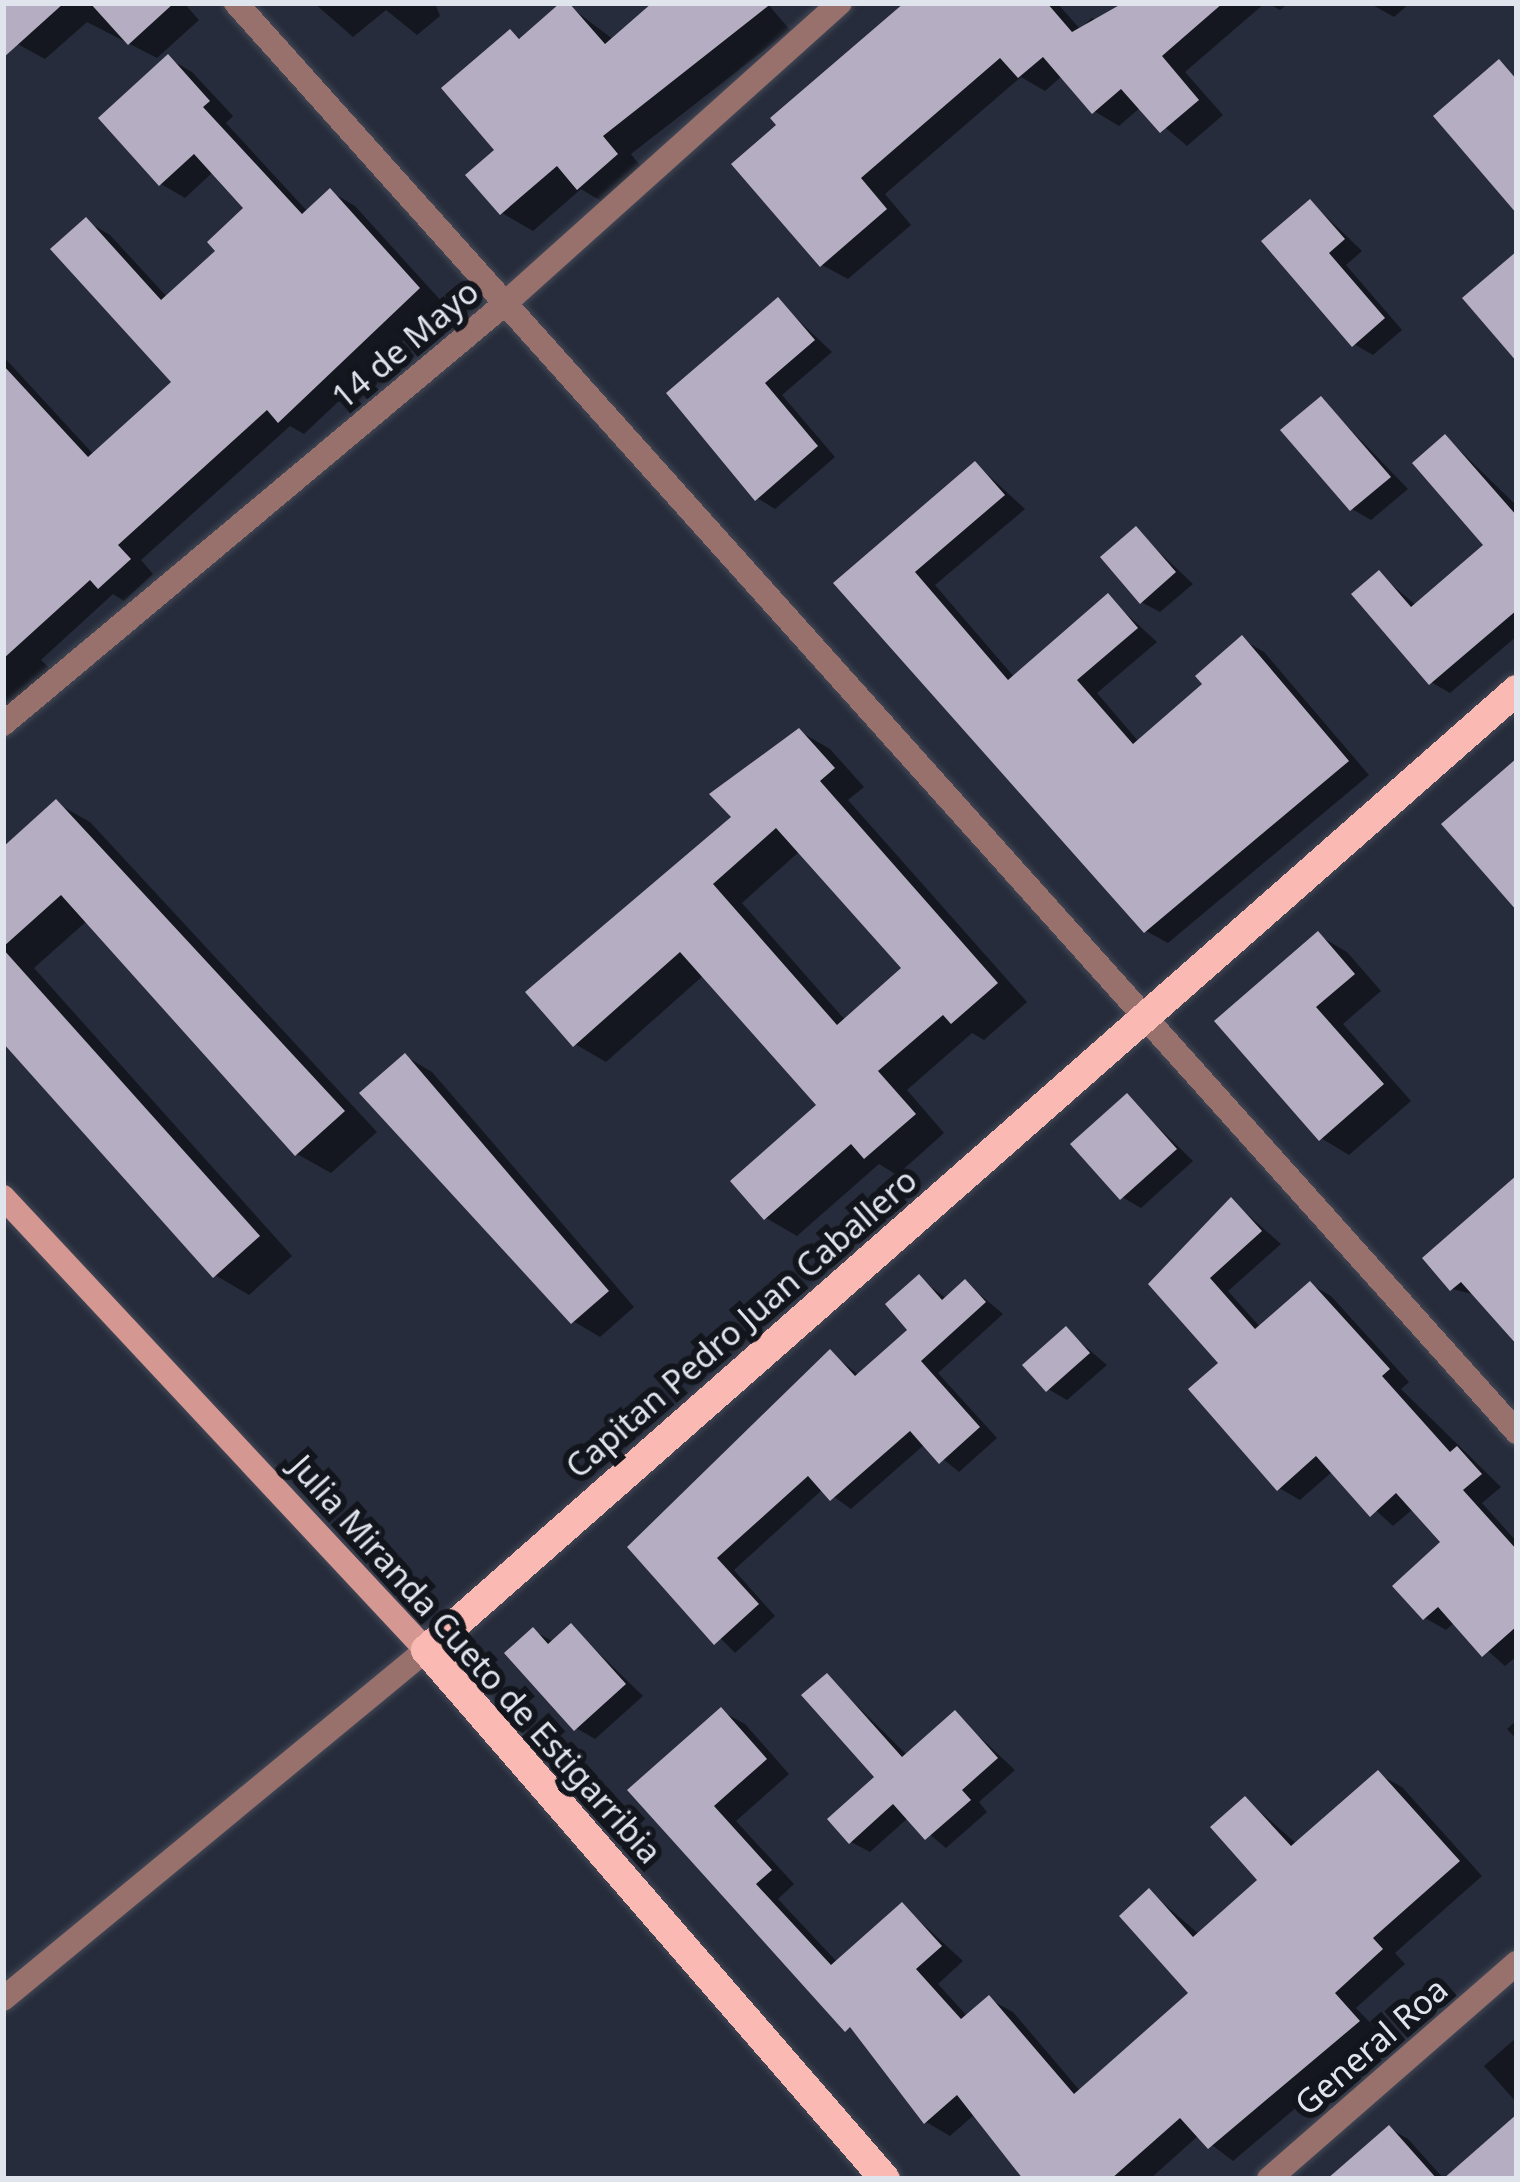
<!DOCTYPE html>
<style>
body{margin:0}
#map{position:relative;width:1520px;height:2182px;overflow:hidden;background:#262c3b;font-family:"Noto Sans",sans-serif}
div>[style]{position:absolute}
.shadow>*{inset:0;background:#0007}
.building>*{inset:0;background:#b5adc1}
.roads{filter:drop-shadow(0 0 3px #444957) drop-shadow(0 0 3px #444957)}
.minor>*{height:24px;margin:-12px;padding:0 12px;transform-origin:12px;border-radius:12px;background:#98716d}
.secondary>*{height:24px;margin:-12px;padding:0 12px;transform-origin:12px;border-radius:12px;background:#d59791}
.primary>*{height:30px;margin:-15px;padding:0 15px;transform-origin:15px;border-radius:15px;background:#fab9b3}
span{translate:-50% -50%;white-space:nowrap;text-align:center;line-height:1.15;-webkit-text-stroke:12px #12151b;paint-order:stroke}
.street-label{font-size:33px;color:#dfe4ed}
.frame{position:absolute;inset:0;border:6px solid #dfe4ed;pointer-events:none}
</style>
<div id="map">
<div class="shadow">
<i style="clip-path:polygon(3px 3px,184px 3px,199px 20px,157px 58px,87px 22px,45px 59px,3px 36px)"></i>
<i style="clip-path:polygon(314px 3px,435px 3px,440px 16px,417px 35px,386px 10px,353px 37px)"></i>
<i style="clip-path:polygon(565px 3px,614px 40px,657px 3px,767px 3px,790px 30px,631px 154px,646px 173px,609px 206px,581px 189px,533px 231px,502px 213px,499px 150px,510px 32px,523px 40px)"></i>
<i style="clip-path:polygon(934px 3px,1057px 3px,1080px 29px,1092px 18px,1102px 24px,1127px 3px,1265px 3px,1185px 72px,1223px 115px,1187px 146px,1141px 107px,1119px 126px,1094px 111px,1063px 75px,1045px 91px,1021px 77px,885px 194px,911px 225px,848px 279px,822px 265px)"></i>
<i style="clip-path:polygon(1267px 3px,1289px 3px,1280px 10px)"></i>
<i style="clip-path:polygon(1369px 3px,1410px 3px,1394px 17px)"></i>
<i style="clip-path:polygon(168px 58px,192px 72px,233px 116px,226px 123px,308px 212px,331px 192px,355px 206px,443px 303px,304px 434px,290px 426px,141px 560px,153px 574px,124px 601px,113px 594px,41px 660px,51px 670px,3px 712px,3px 356px,94px 455px,175px 382px,86px 221px,110px 235px,168px 298px,220px 251px,248px 209px,214px 171px,185px 198px,161px 184px)"></i>
<i style="clip-path:polygon(1311px 202px,1362px 251px,1346px 265px,1402px 330px,1373px 355px,1354px 344px)"></i>
<i style="clip-path:polygon(778px 301px,832px 352px,782px 395px,835px 457px,775px 509px,757px 498px,670px 394px)"></i>
<i style="clip-path:polygon(1321px 399px,1408px 489px,1371px 520px,1352px 509px)"></i>
<i style="clip-path:polygon(1446px 437px,1517px 506px,1517px 636px,1450px 693px,1431px 682px,1379px 574px,1417px 606px,1487px 546px)"></i>
<i style="clip-path:polygon(976px 464px,1025px 509px,935px 585px,1015px 678px,1108px 597px,1157px 642px,1097px 693px,1139px 742px,1206px 684px,1242px 639px,1264px 652px,1369px 775px,1168px 943px,1146px 931px,837px 583px)"></i>
<i style="clip-path:polygon(1136px 530px,1193px 584px,1160px 612px,1141px 602px)"></i>
<i style="clip-path:polygon(evenodd,799px 731px,830px 749px,864px 787px,848px 800px,1027px 1002px,984px 1040px,972px 1033px,907px 1090px,944px 1133px,897px 1175px,879px 1164px,797px 1236px,766px 1218px,821px 1105px,704px 975px,606px 1062px,575px 1044px,799px 731px,801px 850px,905px 968px,846px 1021px,742px 903px,801px 850px)"></i>
<i style="clip-path:polygon(56px 803px,90px 822px,377px 1132px,331px 1173px,297px 1154px,88px 920px,34px 968px,292px 1256px,249px 1295px,215px 1275px,3px 1039px,3px 850px)"></i>
<i style="clip-path:polygon(1318px 935px,1347px 952px,1381px 991px,1343px 1024px,1411px 1101px,1349px 1155px,1321px 1138px,1218px 1021px)"></i>
<i style="clip-path:polygon(405px 1056px,432px 1072px,634px 1307px,600px 1337px,573px 1321px)"></i>
<i style="clip-path:polygon(1127px 1097px,1193px 1161px,1141px 1208px,1122px 1197px)"></i>
<i style="clip-path:polygon(1517px 1187px,1517px 1346px,1476px 1295px,1452px 1289px)"></i>
<i style="clip-path:polygon(1232px 1201px,1281px 1244px,1228px 1291px,1261px 1328px,1310px 1284px,1331px 1296px,1409px 1382px,1401px 1389px,1501px 1487px,1482px 1503px,1517px 1542px,1517px 1656px,1505px 1666px,1455px 1622px,1446px 1630px,1425px 1618px,1445px 1542px,1414px 1508px,1393px 1526px,1333px 1471px,1300px 1500px,1279px 1488px,1222px 1363px,1152px 1284px)"></i>
<i style="clip-path:polygon(919px 1278px,947px 1299px,965px 1282px,1003px 1314px,938px 1373px,997px 1438px,959px 1472px,925px 1444px,851px 1509px,823px 1489px,734px 1570px,775px 1616px,735px 1653px,631px 1547px,831px 1353px,860px 1376px,912px 1330px)"></i>
<i style="clip-path:polygon(1066px 1330px,1107px 1365px,1067px 1400px,1048px 1389px)"></i>
<i style="clip-path:polygon(572px 1627px,643px 1696px,595px 1739px,576px 1728px,534px 1631px,554px 1642px)"></i>
<i style="clip-path:polygon(827px 1676px,908px 1756px,955px 1714px,1015px 1770px,979px 1802px,987px 1812px,946px 1848px,909px 1817px,870px 1852px,851px 1842px,879px 1777px)"></i>
<i style="clip-path:polygon(721px 1711px,745px 1724px,789px 1774px,736px 1821px,794px 1884px,778px 1899px,838px 1963px,902px 1905px,963px 1961px,938px 1984px,968px 2017px,989px 1999px,1013px 2012px,1081px 2092px,1192px 1993px,1150px 1892px,1200px 1935px,1261px 1880px,1246px 1799px,1298px 1845px,1378px 1774px,1402px 1787px,1482px 1876px,1395px 1953px,1405px 1964px,1356px 2008px,1382px 2035px,1233px 2161px,1199px 2135px,1150px 2179px,1026px 2179px,975px 2114px,950px 2136px,926px 2122px,893px 2084px,899px 2079px,631px 1790px)"></i>
<i style="clip-path:polygon(1517px 1720px,1517px 1740px,1507px 1729px)"></i>
<i style="clip-path:polygon(1517px 2037px,1517px 2103px,1484px 2066px)"></i>
<i style="clip-path:polygon(1389px 2128px,1408px 2139px,1444px 2179px,1366px 2179px)"></i>
</div>
<div class="building">
<i style="clip-path:polygon(3px 3px,64px 3px,3px 58px)"></i>
<i style="clip-path:polygon(90px 3px,174px 3px,128px 45px)"></i>
<i style="clip-path:polygon(560px 3px,569px 3px,605px 44px,652px 3px,772px 3px,603px 136px,618px 154px,577px 190px,557px 166px,500px 215px,465px 175px,494px 150px,441px 88px,510px 29px,519px 39px)"></i>
<i style="clip-path:polygon(904px 3px,1047px 3px,1072px 32px,1123px 3px,1223px 3px,1162px 56px,1199px 100px,1160px 133px,1121px 89px,1092px 114px,1043px 57px,1018px 78px,1000px 58px,861px 178px,887px 209px,820px 267px,731px 164px,776px 125px,770px 118px)"></i>
<i style="clip-path:polygon(168px 54px,210px 101px,203px 107px,302px 214px,330px 188px,420px 288px,278px 423px,267px 410px,118px 545px,131px 559px,98px 589px,90px 580px,3px 659px,3px 365px,88px 457px,171px 382px,50px 249px,86px 217px,161px 300px,215px 251px,207px 242px,243px 208px,194px 154px,159px 186px,98px 118px)"></i>
<i style="clip-path:polygon(1499px 59px,1517px 80px,1517px 214px,1433px 116px)"></i>
<i style="clip-path:polygon(1310px 199px,1345px 239px,1329px 253px,1385px 318px,1352px 347px,1261px 241px)"></i>
<i style="clip-path:polygon(1517px 251px,1517px 362px,1462px 298px)"></i>
<i style="clip-path:polygon(778px 297px,815px 340px,765px 383px,818px 446px,755px 501px,666px 393px)"></i>
<i style="clip-path:polygon(1321px 396px,1391px 477px,1350px 511px,1280px 430px)"></i>
<i style="clip-path:polygon(1445px 434px,1517px 516px,1517px 610px,1429px 685px,1351px 594px,1379px 570px,1411px 607px,1483px 545px,1412px 463px)"></i>
<i style="clip-path:polygon(975px 461px,1005px 495px,915px 572px,1008px 680px,1108px 593px,1138px 628px,1077px 680px,1133px 744px,1202px 684px,1195px 676px,1242px 635px,1349px 761px,1144px 933px,833px 583px)"></i>
<i style="clip-path:polygon(1136px 526px,1176px 572px,1140px 604px,1100px 557px)"></i>
<i style="clip-path:polygon(evenodd,799px 728px,835px 768px,820px 781px,998px 983px,951px 1024px,943px 1015px,878px 1071px,916px 1114px,864px 1159px,851px 1144px,764px 1220px,730px 1181px,816px 1105px,680px 952px,573px 1047px,525px 992px,731px 817px,709px 794px,799px 728px,776px 828px,901px 968px,837px 1025px,713px 884px,776px 828px)"></i>
<i style="clip-path:polygon(1517px 758px,1517px 911px,1441px 824px)"></i>
<i style="clip-path:polygon(56px 799px,345px 1111px,295px 1156px,61px 895px,3px 947px,3px 847px)"></i>
<i style="clip-path:polygon(1318px 931px,1355px 974px,1316px 1007px,1384px 1084px,1319px 1141px,1214px 1021px)"></i>
<i style="clip-path:polygon(3px 949px,260px 1236px,213px 1278px,3px 1043px)"></i>
<i style="clip-path:polygon(405px 1053px,609px 1291px,571px 1324px,359px 1093px)"></i>
<i style="clip-path:polygon(1127px 1093px,1177px 1149px,1120px 1200px,1070px 1144px)"></i>
<i style="clip-path:polygon(1517px 1175px,1517px 1345px,1461px 1282px,1450px 1291px,1422px 1258px)"></i>
<i style="clip-path:polygon(1231px 1197px,1262px 1231px,1210px 1278px,1255px 1329px,1310px 1281px,1390px 1369px,1382px 1376px,1450px 1452px,1457px 1446px,1482px 1474px,1463px 1490px,1517px 1550px,1517px 1626px,1482px 1657px,1438px 1607px,1423px 1620px,1392px 1586px,1440px 1542px,1396px 1493px,1370px 1517px,1316px 1456px,1277px 1491px,1188px 1389px,1218px 1363px,1148px 1284px)"></i>
<i style="clip-path:polygon(919px 1274px,942px 1300px,965px 1279px,986px 1302px,921px 1361px,980px 1427px,939px 1464px,910px 1431px,830px 1501px,808px 1476px,717px 1558px,759px 1604px,714px 1645px,627px 1547px,830px 1349px,855px 1376px,907px 1330px,885px 1304px)"></i>
<i style="clip-path:polygon(1066px 1326px,1090px 1353px,1046px 1392px,1022px 1365px)"></i>
<i style="clip-path:polygon(571px 1623px,626px 1684px,574px 1731px,504px 1653px,533px 1627px,548px 1644px)"></i>
<i style="clip-path:polygon(827px 1673px,902px 1757px,955px 1710px,998px 1758px,962px 1790px,971px 1800px,925px 1840px,893px 1804px,849px 1844px,827px 1819px,874px 1777px,801px 1695px)"></i>
<i style="clip-path:polygon(721px 1707px,767px 1759px,714px 1806px,772px 1870px,756px 1884px,831px 1965px,902px 1902px,942px 1946px,916px 1969px,961px 2019px,989px 1995px,1074px 2094px,1188px 1993px,1119px 1916px,1149px 1888px,1193px 1937px,1257px 1880px,1210px 1827px,1245px 1796px,1291px 1846px,1378px 1770px,1460px 1861px,1373px 1938px,1383px 1949px,1335px 1993px,1360px 2021px,1208px 2149px,1180px 2118px,1111px 2179px,1023px 2179px,957px 2095px,924px 2124px,850px 2027px,845px 2032px,627px 1790px)"></i>
<i style="clip-path:polygon(1517px 2114px,1517px 2179px,1443px 2179px)"></i>
<i style="clip-path:polygon(1389px 2125px,1437px 2179px,1327px 2179px)"></i>
</div>
<div class="roads">
<div class="minor">
<i style="left:236px;top:3px;width:1919px;rotate:48.13deg"></i>
<i style="left:3px;top:724px;width:650px;rotate:-39.94deg"></i>
<i style="left:501px;top:307px;width:455px;rotate:-41.9deg"></i>
<i style="left:3px;top:1999px;width:548px;rotate:-39.52deg"></i>
<i style="left:1269px;top:2179px;width:329px;rotate:-41.1deg"></i>
</div>
<div class="secondary">
<i style="left:3px;top:1197px;width:620px;rotate:46.96deg"></i>
</div>
<div class="primary">
<i style="left:885px;top:2179px;width:700px;rotate:-130.95deg"></i>
<i style="left:426px;top:1650px;width:1453px;rotate:-41.35deg"></i>
</div>
</div>
<div class="street-label">
<span style="left:405px;top:344px;rotate:-40deg">14 de Mayo</span>
<span style="left:741px;top:1323px;rotate:-41deg">Capitan Pedro Juan Caballero</span>
<span style="left:476px;top:1659px;rotate:48deg">Julia Miranda Cueto de Estigarribia</span>
<span style="left:1371px;top:2046px;rotate:-41deg">General Roa</span>
</div>
<div class="frame"></div>
</div>
